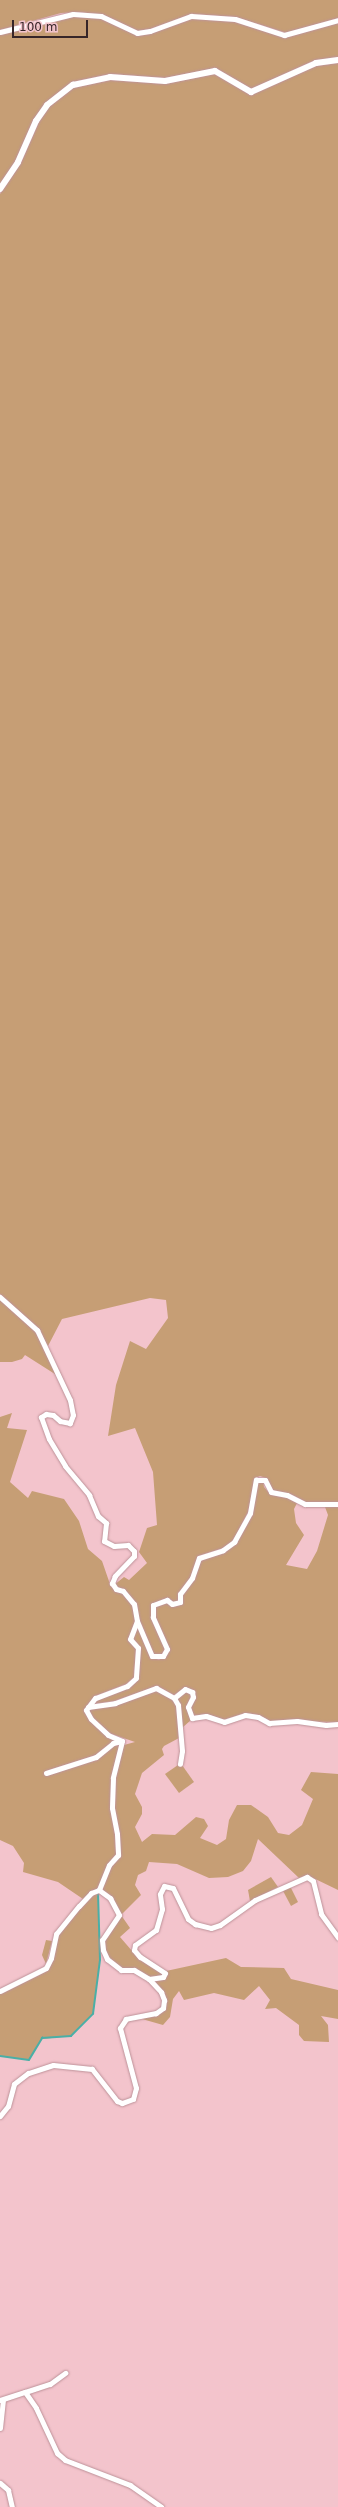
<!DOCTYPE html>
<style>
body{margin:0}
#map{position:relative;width:338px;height:2507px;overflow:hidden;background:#f3c4cc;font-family:"DejaVu Sans",sans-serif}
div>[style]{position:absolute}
.green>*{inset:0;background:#c69e75}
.stream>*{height:1.5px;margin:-0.75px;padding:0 0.75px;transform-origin:0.75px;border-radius:0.75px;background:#4aafa6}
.roads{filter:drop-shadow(0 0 1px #bd9299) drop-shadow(0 0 1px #bd9299)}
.minor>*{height:5px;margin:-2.5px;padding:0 2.5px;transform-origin:2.5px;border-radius:2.5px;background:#fff}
.tertiary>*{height:6px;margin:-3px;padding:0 3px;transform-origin:3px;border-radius:3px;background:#fff}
span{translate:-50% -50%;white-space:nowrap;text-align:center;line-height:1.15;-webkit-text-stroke:4px #f3c4cc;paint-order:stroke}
.scale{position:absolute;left:12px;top:20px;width:76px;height:18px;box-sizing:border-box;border:2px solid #362528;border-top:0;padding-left:5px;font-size:12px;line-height:14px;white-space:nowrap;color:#362528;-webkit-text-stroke:3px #f3c4cc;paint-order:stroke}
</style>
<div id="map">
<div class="green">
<i style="clip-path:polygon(0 0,338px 0,338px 18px,287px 33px,235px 17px,191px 14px,150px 29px,137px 31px,101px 15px,79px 12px,61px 13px,0 30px)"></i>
<i style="clip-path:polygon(73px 15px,100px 18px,136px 35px,150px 33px,192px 18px,234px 20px,284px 37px,338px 22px,338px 58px,315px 60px,251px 89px,216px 68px,165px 78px,110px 74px,72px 82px,45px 103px,34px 119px,16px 161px,0 185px,0 34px)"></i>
<i style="clip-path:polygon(338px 63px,338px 1502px,306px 1502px,272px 1490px,266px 1478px,260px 1476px,255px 1478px,248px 1512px,233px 1541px,223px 1548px,198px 1556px,191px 1578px,178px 1593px,178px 1601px,152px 1604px,151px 1618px,165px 1649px,161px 1655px,154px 1655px,138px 1621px,136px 1604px,114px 1585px,124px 1577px,129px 1580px,147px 1563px,139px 1552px,147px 1528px,157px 1525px,153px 1472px,135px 1428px,108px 1436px,116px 1385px,130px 1341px,146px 1349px,168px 1318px,166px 1300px,150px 1298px,62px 1319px,48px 1346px,38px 1329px,0 1294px,0 194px,21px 163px,39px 122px,49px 107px,73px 88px,110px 80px,165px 84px,214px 74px,250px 95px,316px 66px)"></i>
<i style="clip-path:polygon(0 1299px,36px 1332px,58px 1376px,25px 1355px,22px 1359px,12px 1362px,0 1362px)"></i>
<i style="clip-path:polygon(12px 1413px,7px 1428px,27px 1430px,10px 1482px,28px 1498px,32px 1491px,64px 1499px,79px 1521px,88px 1549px,102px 1561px,111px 1587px,122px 1593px,133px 1605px,135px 1621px,129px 1639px,136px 1648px,134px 1677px,126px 1684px,95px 1696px,85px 1710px,114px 1740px,96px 1755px,49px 1770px,97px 1759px,114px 1744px,121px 1743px,112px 1777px,116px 1854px,97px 1889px,83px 1899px,58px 1882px,23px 1872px,24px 1863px,13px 1846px,0 1840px,0 1417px)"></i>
<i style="clip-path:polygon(257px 1481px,263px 1481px,264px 1487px,270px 1494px,286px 1497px,297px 1503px,294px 1509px,296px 1523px,304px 1535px,286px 1565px,307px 1569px,317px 1551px,328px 1515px,325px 1507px,338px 1506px,338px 1722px,270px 1721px,259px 1715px,245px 1713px,223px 1720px,207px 1714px,193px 1716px,190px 1708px,194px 1691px,185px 1687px,174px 1695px,157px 1686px,114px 1701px,92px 1704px,97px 1699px,137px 1679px,140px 1647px,132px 1638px,137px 1625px,151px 1657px,159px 1660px,167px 1654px,155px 1616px,155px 1606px,167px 1602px,177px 1605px,180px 1594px,188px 1588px,193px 1579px,201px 1559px,224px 1552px,236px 1544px,252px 1513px)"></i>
<i style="clip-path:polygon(156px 1690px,173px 1699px,177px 1705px,179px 1738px,164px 1746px,162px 1749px,164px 1755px,142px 1773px,135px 1794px,142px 1807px,142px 1814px,135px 1827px,142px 1842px,152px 1834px,175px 1835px,196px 1817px,204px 1819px,208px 1826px,200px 1838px,217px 1845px,226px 1839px,229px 1820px,237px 1805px,251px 1805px,268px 1817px,278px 1833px,289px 1835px,302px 1825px,313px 1799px,301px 1790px,311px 1772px,338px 1774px,338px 1890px,307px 1875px,299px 1878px,258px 1839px,251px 1861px,243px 1871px,228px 1877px,209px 1878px,177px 1864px,149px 1862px,146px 1871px,138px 1875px,135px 1885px,141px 1895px,121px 1915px,130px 1928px,120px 1937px,139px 1959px,163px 1975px,150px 1977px,122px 1968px,109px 1958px,105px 1950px,104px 1940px,121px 1915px,111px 1897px,101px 1890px,110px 1866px,120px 1856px,119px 1834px,114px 1808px,115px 1778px,124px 1745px,135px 1742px,109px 1733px,92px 1718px,89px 1710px)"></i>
<i style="clip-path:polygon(186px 1691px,191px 1696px,186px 1707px,191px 1720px,182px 1728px,177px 1698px)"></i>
<i style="clip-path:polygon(178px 1765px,182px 1765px,194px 1782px,179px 1793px,165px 1774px)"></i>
<i style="clip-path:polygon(271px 1877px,278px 1887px,250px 1901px,248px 1890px)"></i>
<i style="clip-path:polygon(290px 1886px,298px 1902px,291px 1906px,282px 1889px)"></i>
<i style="clip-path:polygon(98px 1892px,100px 1960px,93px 2014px,71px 2036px,42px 2039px,29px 2060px,0 2056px,0 1993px,47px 1969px,57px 1935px,80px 1907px)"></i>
<i style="clip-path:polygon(46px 1940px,52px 1941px,46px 1964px,42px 1955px)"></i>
<i style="clip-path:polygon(226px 1958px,241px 1967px,284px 1968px,291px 1979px,338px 1990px,338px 2019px,321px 2016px,328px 2025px,329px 2042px,304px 2041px,299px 2035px,299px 2025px,276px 2008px,265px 2009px,270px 2000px,259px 1986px,244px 2000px,214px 1993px,184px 2000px,179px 1991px,173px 1999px,170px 2017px,163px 2025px,142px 2019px,127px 2021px,157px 2015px,166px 2000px,163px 1991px,153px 1980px,166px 1978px,166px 1971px)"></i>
</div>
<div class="stream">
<i style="left:0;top:2056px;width:29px;rotate:8deg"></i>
<i style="left:29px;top:2060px;width:26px;rotate:-59deg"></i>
<i style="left:42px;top:2038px;width:29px;rotate:-4deg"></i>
<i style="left:71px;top:2036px;width:31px;rotate:-45deg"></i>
<i style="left:93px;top:2014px;width:54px;rotate:-82.6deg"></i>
<i style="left:100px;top:1960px;width:68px;rotate:-91.7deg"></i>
</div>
<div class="roads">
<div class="minor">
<i style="left:0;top:32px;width:75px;rotate:-13.9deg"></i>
<i style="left:73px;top:14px;width:28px;rotate:4deg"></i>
<i style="left:101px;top:16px;width:40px;rotate:25deg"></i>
<i style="left:137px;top:33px;width:13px;rotate:-9deg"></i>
<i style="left:150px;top:31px;width:44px;rotate:-20.1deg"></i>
<i style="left:191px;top:16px;width:44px;rotate:3.9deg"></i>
<i style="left:235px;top:19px;width:52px;rotate:18.1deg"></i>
<i style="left:284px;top:35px;width:56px;rotate:-15.5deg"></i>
<i style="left:0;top:1297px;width:50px;rotate:41.7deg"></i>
<i style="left:37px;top:1330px;width:77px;rotate:64.8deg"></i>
<i style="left:70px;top:1400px;width:15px;rotate:79deg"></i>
<i style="left:73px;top:1415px;width:9px;rotate:111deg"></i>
<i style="left:70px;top:1423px;width:10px;rotate:-169deg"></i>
<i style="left:60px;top:1421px;width:9px;rotate:-139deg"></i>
<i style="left:53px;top:1415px;width:7px;rotate:-172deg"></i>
<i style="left:46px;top:1414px;width:6px;rotate:149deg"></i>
<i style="left:41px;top:1417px;width:23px;rotate:70deg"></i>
<i style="left:49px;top:1439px;width:31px;rotate:59deg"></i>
<i style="left:65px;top:1466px;width:38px;rotate:50deg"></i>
<i style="left:89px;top:1495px;width:23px;rotate:67deg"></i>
<i style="left:98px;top:1516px;width:11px;rotate:41deg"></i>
<i style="left:106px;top:1523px;width:18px;rotate:96deg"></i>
<i style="left:104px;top:1541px;width:11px;rotate:27deg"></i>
<i style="left:114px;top:1546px;width:14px;rotate:-4deg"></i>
<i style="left:128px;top:1545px;width:8px;rotate:45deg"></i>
<i style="left:134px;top:1551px;width:5px;rotate:90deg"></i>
<i style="left:134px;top:1556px;width:28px;rotate:134deg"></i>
<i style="left:115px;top:1576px;width:8px;rotate:113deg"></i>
<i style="left:112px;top:1583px;width:7px;rotate:56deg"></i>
<i style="left:116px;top:1589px;width:7px;rotate:16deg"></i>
<i style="left:123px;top:1591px;width:17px;rotate:50deg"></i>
<i style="left:134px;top:1604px;width:17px;rotate:80deg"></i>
<i style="left:137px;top:1621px;width:19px;rotate:111deg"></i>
<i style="left:130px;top:1639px;width:12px;rotate:48deg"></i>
<i style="left:138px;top:1648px;width:30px;rotate:94deg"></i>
<i style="left:136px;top:1678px;width:12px;rotate:138deg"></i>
<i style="left:127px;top:1686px;width:34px;rotate:159deg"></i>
<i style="left:95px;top:1698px;width:15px;rotate:127deg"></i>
<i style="left:86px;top:1710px;width:10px;rotate:61deg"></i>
<i style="left:91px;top:1719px;width:23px;rotate:43deg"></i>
<i style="left:108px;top:1735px;width:15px;rotate:23deg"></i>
<i style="left:122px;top:1741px;width:38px;rotate:104deg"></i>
<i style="left:113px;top:1778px;width:30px;rotate:92deg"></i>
<i style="left:112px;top:1808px;width:26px;rotate:79deg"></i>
<i style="left:117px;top:1834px;width:21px;rotate:87deg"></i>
<i style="left:118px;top:1855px;width:13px;rotate:132deg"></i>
<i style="left:109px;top:1865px;width:27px;rotate:112deg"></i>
<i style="left:137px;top:1621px;width:38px;rotate:67deg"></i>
<i style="left:152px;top:1656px;width:11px"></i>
<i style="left:163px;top:1656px;width:8px;rotate:-60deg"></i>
<i style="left:167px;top:1649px;width:35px;rotate:-114deg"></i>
<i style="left:153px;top:1617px;width:12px;rotate:-90deg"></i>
<i style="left:153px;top:1605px;width:15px;rotate:-20deg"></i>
<i style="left:167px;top:1600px;width:6px;rotate:39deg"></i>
<i style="left:172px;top:1604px;width:8px;rotate:-14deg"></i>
<i style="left:180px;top:1602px;width:8px;rotate:-90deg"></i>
<i style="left:180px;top:1594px;width:20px;rotate:-53deg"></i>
<i style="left:192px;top:1578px;width:21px;rotate:-71deg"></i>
<i style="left:199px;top:1558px;width:25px;rotate:-18deg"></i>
<i style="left:223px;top:1550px;width:14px;rotate:-36deg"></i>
<i style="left:234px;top:1542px;width:33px;rotate:-61deg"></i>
<i style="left:250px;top:1513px;width:34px;rotate:-80deg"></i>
<i style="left:256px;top:1480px;width:9px"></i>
<i style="left:265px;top:1480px;width:13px;rotate:63deg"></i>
<i style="left:271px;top:1492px;width:16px;rotate:11deg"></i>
<i style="left:287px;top:1495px;width:20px;rotate:27deg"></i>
<i style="left:305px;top:1504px;width:33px"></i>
<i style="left:174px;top:1698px;width:14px;rotate:-39deg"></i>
<i style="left:185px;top:1689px;width:8px;rotate:23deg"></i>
<i style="left:192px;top:1692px;width:5px;rotate:79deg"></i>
<i style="left:193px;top:1697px;width:11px;rotate:117deg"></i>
<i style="left:188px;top:1707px;width:12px;rotate:70deg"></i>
<i style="left:192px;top:1718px;width:14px;rotate:-8deg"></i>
<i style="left:206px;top:1716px;width:19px;rotate:18deg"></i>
<i style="left:224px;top:1722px;width:22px;rotate:-18deg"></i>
<i style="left:245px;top:1715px;width:13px;rotate:9deg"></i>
<i style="left:258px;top:1717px;width:13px;rotate:29deg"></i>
<i style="left:269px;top:1723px;width:28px;rotate:-4deg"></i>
<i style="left:297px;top:1721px;width:29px;rotate:8deg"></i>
<i style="left:326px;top:1725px;width:12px;rotate:-5deg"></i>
<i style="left:88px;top:1707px;width:27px;rotate:-8deg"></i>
<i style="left:115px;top:1703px;width:44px;rotate:-20.1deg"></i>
<i style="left:156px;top:1688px;width:21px;rotate:29deg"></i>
<i style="left:174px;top:1698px;width:8px;rotate:60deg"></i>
<i style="left:178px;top:1705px;width:46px;rotate:85deg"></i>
<i style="left:182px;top:1751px;width:13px;rotate:99deg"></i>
<i style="left:46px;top:1773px;width:52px;rotate:-17.7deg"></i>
<i style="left:96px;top:1757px;width:22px;rotate:-39deg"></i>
<i style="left:113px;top:1743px;width:9px;rotate:-13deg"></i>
<i style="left:149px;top:1979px;width:14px;rotate:-8deg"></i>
<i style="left:163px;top:1977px;width:4px;rotate:-63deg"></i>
<i style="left:165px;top:1973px;width:30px;rotate:-147deg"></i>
<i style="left:140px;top:1957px;width:9px;rotate:-131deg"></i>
<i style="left:134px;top:1950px;width:5px;rotate:-79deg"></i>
<i style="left:135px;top:1945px;width:26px;rotate:-36deg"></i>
<i style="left:156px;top:1930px;width:22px;rotate:-74deg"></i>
<i style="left:162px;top:1909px;width:15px;rotate:-98deg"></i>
<i style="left:160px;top:1894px;width:9px;rotate:-63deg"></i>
<i style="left:164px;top:1886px;width:9px;rotate:13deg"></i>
<i style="left:173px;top:1888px;width:34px;rotate:64deg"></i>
<i style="left:188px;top:1919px;width:9px;rotate:36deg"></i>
<i style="left:195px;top:1924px;width:16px;rotate:14deg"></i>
<i style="left:211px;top:1928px;width:9px;rotate:-18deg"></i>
<i style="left:220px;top:1925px;width:43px;rotate:-35.5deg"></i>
<i style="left:255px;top:1900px;width:57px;rotate:-23.9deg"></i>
<i style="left:307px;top:1877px;width:7px;rotate:34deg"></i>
<i style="left:313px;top:1881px;width:34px;rotate:76deg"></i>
<i style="left:321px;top:1914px;width:29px;rotate:54deg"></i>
<i style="left:0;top:1991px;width:51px;rotate:-26.6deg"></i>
<i style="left:46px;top:1968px;width:11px;rotate:-63deg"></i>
<i style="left:51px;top:1958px;width:25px;rotate:-78deg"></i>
<i style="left:56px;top:1934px;width:36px;rotate:-51deg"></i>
<i style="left:79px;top:1906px;width:18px;rotate:-47deg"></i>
<i style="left:91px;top:1893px;width:9px;rotate:-21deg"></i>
<i style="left:99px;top:1890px;width:14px;rotate:36deg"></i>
<i style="left:110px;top:1898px;width:19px;rotate:62deg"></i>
<i style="left:119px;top:1915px;width:30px;rotate:124deg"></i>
<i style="left:102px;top:1940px;width:10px;rotate:84deg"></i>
<i style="left:103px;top:1950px;width:10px;rotate:66deg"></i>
<i style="left:107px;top:1959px;width:18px;rotate:38deg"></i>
<i style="left:121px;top:1970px;width:13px"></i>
<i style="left:134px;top:1970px;width:17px;rotate:31deg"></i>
<i style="left:149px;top:1979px;width:18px;rotate:47deg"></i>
<i style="left:161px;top:1992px;width:9px;rotate:69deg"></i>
<i style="left:164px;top:2000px;width:8px;rotate:97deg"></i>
<i style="left:163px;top:2008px;width:9px;rotate:144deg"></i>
<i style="left:156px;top:2013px;width:31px;rotate:169deg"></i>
<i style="left:126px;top:2019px;width:11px;rotate:124deg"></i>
<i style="left:120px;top:2028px;width:62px;rotate:75.1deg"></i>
<i style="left:136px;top:2088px;width:11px;rotate:105deg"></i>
<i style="left:133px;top:2099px;width:12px;rotate:160deg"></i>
<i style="left:122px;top:2103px;width:5px;rotate:-158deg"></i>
<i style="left:117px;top:2101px;width:41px;rotate:-128deg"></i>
<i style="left:92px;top:2069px;width:39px;rotate:-174deg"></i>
<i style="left:53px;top:2065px;width:26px;rotate:162deg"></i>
<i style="left:28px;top:2073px;width:18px;rotate:142deg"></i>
<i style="left:14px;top:2084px;width:23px;rotate:105deg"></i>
<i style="left:8px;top:2106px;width:13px;rotate:129deg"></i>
<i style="left:25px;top:2392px;width:26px;rotate:-18deg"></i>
<i style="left:50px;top:2384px;width:19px;rotate:-36deg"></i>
<i style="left:0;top:2400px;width:26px;rotate:-18deg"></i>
<i style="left:25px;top:2392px;width:19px;rotate:55deg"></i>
<i style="left:36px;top:2408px;width:50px;rotate:65deg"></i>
<i style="left:57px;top:2453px;width:11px;rotate:41deg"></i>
<i style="left:65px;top:2460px;width:70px;rotate:21deg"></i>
<i style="left:130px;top:2485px;width:38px;rotate:35deg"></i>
<i style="left:0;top:2428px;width:28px;rotate:-84deg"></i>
<i style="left:0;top:2483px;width:11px;rotate:41deg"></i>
<i style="left:8px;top:2490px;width:17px;rotate:77deg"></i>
</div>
<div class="tertiary">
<i style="left:0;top:189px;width:32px;rotate:-56deg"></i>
<i style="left:18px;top:162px;width:45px;rotate:-66.3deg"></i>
<i style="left:36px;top:121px;width:19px;rotate:-55deg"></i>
<i style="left:47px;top:105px;width:33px;rotate:-38deg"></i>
<i style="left:73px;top:85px;width:38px;rotate:-12deg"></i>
<i style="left:110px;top:77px;width:55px;rotate:4.2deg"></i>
<i style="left:165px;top:81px;width:51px;rotate:-11.3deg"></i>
<i style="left:215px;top:71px;width:42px;rotate:30.3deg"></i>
<i style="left:251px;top:92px;width:71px;rotate:-24deg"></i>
<i style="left:316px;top:63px;width:22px;rotate:-8deg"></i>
</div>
</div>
<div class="scale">100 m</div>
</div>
